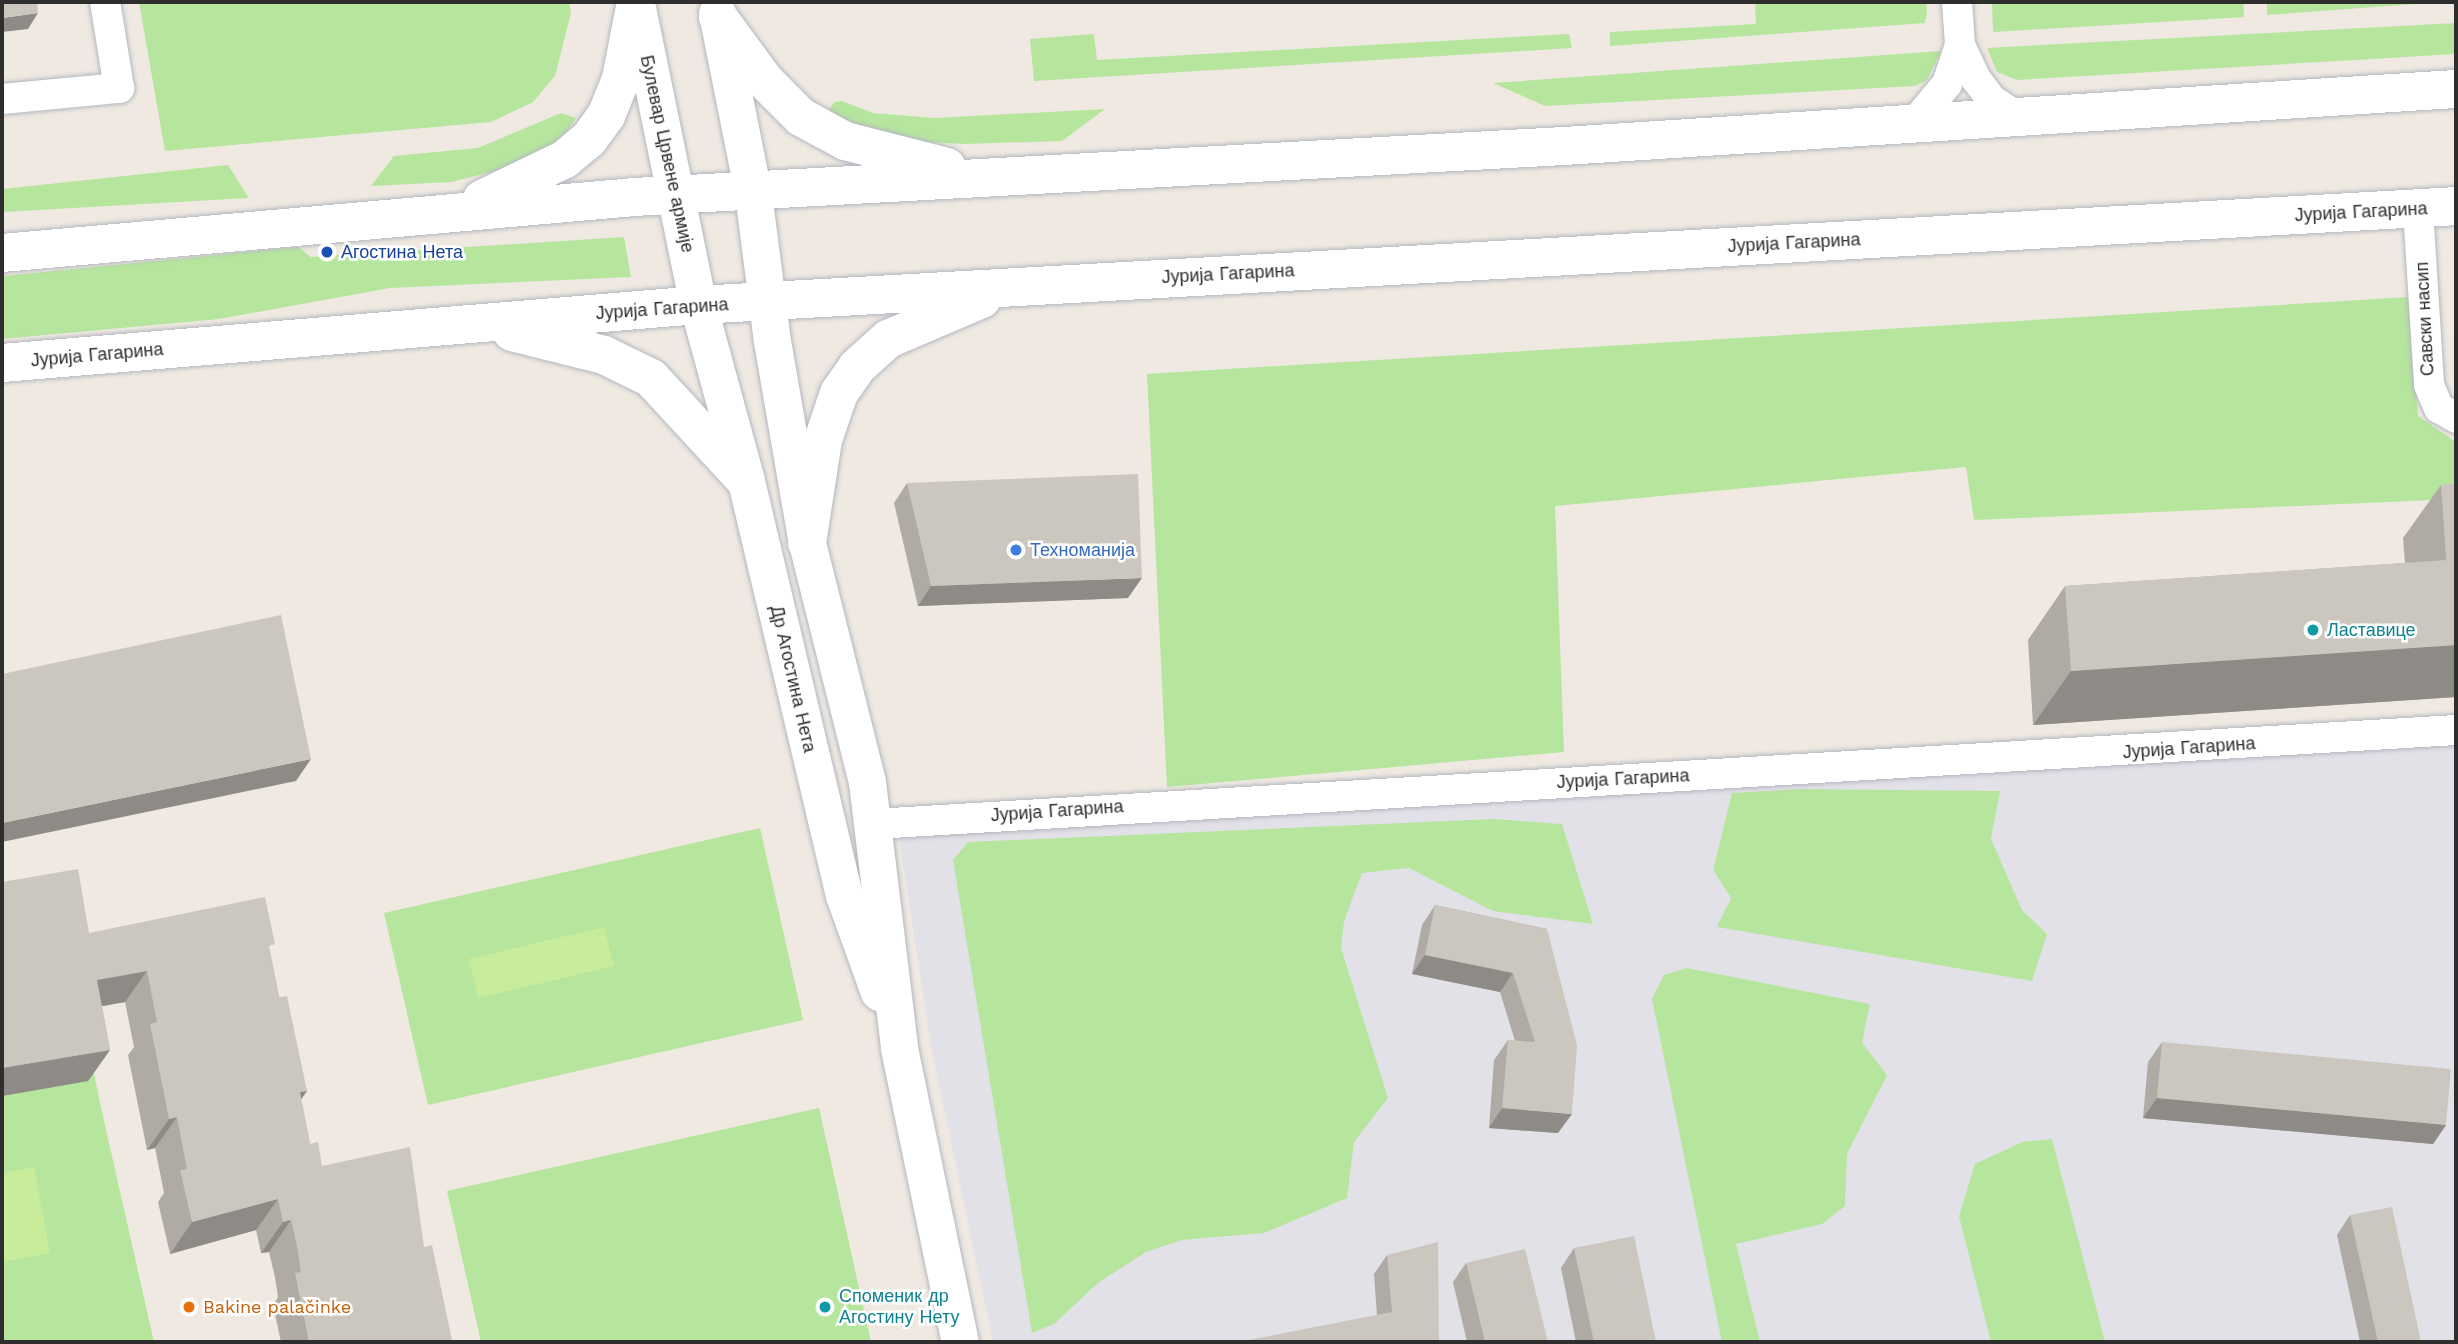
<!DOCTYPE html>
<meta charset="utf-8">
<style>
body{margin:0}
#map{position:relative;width:2458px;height:1344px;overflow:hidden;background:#efe9e1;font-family:"Work Sans",sans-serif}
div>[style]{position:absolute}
.industrial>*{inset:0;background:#e3e1e8}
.green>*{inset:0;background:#b6e59e}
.pitch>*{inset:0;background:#c9ec9a}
.roads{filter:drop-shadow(0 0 2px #b4b7c1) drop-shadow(0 0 2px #b4b7c1)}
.minor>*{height:30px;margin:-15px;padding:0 15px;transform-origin:15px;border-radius:15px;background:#fff}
.tertiary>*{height:37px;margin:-18.5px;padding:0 18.5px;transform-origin:18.5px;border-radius:18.5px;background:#fff}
.secondary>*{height:38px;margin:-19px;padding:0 19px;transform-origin:19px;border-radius:19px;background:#fff}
.wall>*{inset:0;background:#afaba4}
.shaded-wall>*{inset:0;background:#8e8b86}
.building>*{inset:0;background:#cbc7bf}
.dots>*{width:19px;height:19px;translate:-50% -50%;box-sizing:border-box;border:4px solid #fff;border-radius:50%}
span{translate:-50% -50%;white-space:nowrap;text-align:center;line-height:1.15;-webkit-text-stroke:5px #fff;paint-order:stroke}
.street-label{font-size:18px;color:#2e2e2e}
.transit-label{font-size:18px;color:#164399}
.left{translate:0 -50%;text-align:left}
.shop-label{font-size:18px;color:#366cbe}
.culture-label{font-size:18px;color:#0d838f}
.food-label{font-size:18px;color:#c56008}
.frame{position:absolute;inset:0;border:4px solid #2e2e2e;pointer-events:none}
</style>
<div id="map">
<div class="industrial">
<i style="clip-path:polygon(2456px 730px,2456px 1342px,993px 1342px,932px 1051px,897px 825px)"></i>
</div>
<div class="green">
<i style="clip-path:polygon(139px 2px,569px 2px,571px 13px,555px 76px,533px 102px,491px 122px,165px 151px)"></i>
<i style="clip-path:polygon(1755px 2px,1926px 2px,1927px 11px,1925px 23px,1610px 46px,1610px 32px,1756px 24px)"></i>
<i style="clip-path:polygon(1992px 2px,2243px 2px,2244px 17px,1993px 32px)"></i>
<i style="clip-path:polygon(2267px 2px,2416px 2px,2416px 4px,2267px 15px)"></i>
<i style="clip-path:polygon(2456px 23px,2456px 54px,2017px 80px,1997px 72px,1987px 48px)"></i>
<i style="clip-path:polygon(1094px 34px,1097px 60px,1569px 34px,1572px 48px,1034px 81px,1030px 39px)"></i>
<i style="clip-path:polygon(1941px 51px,1927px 80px,1915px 86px,1545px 106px,1493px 83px)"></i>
<i style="clip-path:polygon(842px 101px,873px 113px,934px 118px,1105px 109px,1062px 141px,965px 144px,906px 141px,826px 115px,834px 102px)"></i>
<i style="clip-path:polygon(561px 113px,576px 118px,567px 131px,543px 153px,507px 168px,451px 182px,371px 186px,394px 156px,478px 148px)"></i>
<i style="clip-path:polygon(228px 165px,249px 198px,2px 212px,2px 189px)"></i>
<i style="clip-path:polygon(624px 237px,631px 277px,390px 288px,219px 319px,2px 339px,2px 276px,298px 247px,311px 257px)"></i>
<i style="clip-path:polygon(2409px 297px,2418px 416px,2456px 442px,2456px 499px,1974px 520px,1966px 467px,1555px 506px,1564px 752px,1167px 787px,1147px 374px)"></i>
<i style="clip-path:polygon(1800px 789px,2000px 791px,1991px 839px,2022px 910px,2047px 934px,2032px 981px,1717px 927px,1731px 898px,1713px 870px,1732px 793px)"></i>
<i style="clip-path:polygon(1494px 819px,1562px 824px,1593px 924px,1493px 911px,1409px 868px,1362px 873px,1344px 921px,1341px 948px,1388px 1098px,1354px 1142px,1347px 1198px,1264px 1233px,1182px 1240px,1146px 1252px,1098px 1283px,1054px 1324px,1032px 1333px,953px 860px,968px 842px)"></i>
<i style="clip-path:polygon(760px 828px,803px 1020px,428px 1105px,384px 913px)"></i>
<i style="clip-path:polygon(57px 893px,100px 1103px,154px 1342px,2px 1342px,2px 904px)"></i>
<i style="clip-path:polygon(1687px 968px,1870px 1004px,1862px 1043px,1887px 1075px,1847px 1154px,1845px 1206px,1822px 1224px,1736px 1244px,1760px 1342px,1722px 1342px,1652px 999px,1664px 975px)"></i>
<i style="clip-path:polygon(819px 1108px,871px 1342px,481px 1342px,447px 1191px)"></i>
<i style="clip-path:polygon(2052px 1139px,2105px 1342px,1991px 1342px,1959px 1216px,1975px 1164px,2022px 1142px)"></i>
</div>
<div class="pitch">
<i style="clip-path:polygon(604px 927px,614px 966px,478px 998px,469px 959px)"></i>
<i style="clip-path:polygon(34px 1167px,50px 1253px,2px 1262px,2px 1173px)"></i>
</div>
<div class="roads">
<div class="minor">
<i style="left:1957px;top:2px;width:43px;rotate:86deg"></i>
<i style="left:1960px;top:45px;width:38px;rotate:65deg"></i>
<i style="left:1976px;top:79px;width:26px;rotate:53deg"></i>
<i style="left:1992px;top:100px;width:27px;rotate:33deg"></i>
<i style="left:2px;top:99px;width:118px;rotate:-5.4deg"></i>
<i style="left:119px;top:88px;width:87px;rotate:-99.2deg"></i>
<i style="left:1915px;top:122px;width:50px;rotate:-49.9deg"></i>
<i style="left:1947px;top:84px;width:41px;rotate:-71.6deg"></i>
<i style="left:2418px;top:209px;width:176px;rotate:86.4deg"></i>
<i style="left:2429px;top:385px;width:25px;rotate:67deg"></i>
<i style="left:2439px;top:408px;width:20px;rotate:30deg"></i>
<i style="left:874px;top:824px;width:1585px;rotate:-3.4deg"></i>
</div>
<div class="tertiary">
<i style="left:636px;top:3px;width:308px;rotate:78.4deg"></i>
<i style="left:698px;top:305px;width:182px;rotate:74.7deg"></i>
<i style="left:746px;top:481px;width:425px;rotate:76.7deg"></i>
<i style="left:844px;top:895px;width:103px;rotate:70.2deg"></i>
<i style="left:717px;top:13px;width:184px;rotate:78.7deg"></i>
<i style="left:753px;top:193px;width:149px;rotate:82.7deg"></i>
<i style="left:772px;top:341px;width:205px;rotate:80.2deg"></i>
<i style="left:807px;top:543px;width:246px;rotate:75.9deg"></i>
<i style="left:867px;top:782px;width:268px;rotate:83.1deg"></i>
<i style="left:899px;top:1048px;width:300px;rotate:78.3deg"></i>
</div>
<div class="secondary">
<i style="left:718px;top:17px;width:79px;rotate:53.7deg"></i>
<i style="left:765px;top:81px;width:51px;rotate:45deg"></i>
<i style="left:801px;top:117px;width:50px;rotate:28.6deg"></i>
<i style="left:845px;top:141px;width:105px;rotate:14.3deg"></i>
<i style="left:482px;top:199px;width:92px;rotate:-25.7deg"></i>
<i style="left:565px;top:159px;width:31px;rotate:-40deg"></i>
<i style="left:589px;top:139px;width:29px;rotate:-54deg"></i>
<i style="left:606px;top:116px;width:40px;rotate:-68deg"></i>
<i style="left:621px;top:79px;width:78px;rotate:-79deg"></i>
<i style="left:2px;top:253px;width:634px;rotate:-5.06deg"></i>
<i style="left:634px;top:197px;width:931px;rotate:-3.14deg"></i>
<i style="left:1564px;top:146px;width:894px;rotate:-3.66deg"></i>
<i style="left:512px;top:332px;width:95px;rotate:14deg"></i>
<i style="left:604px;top:355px;width:52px;rotate:26.1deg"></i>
<i style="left:651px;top:378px;width:140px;rotate:47.3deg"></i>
<i style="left:2px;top:363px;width:698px;rotate:-4.76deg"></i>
<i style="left:698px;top:305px;width:1761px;rotate:-3.22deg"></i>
<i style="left:807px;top:543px;width:104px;rotate:-81.2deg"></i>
<i style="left:823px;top:440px;width:50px;rotate:-71.2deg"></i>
<i style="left:839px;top:393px;width:32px;rotate:-55deg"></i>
<i style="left:857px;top:367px;width:42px;rotate:-42.1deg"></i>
<i style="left:888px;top:339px;width:102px;rotate:-23.1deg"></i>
</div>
</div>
<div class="wall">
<i style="clip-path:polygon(907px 483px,1128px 598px,918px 606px,894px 503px)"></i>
<i style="clip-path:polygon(2456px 484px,2456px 697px,2033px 725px,2028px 640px,2065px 586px,2405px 563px,2403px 538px,2441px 485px)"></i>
<i style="clip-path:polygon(2px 882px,89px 933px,270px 952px,279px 997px,307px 1091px,301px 1099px,310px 1144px,322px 1166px,424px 1247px,452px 1340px,450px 1342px,281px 1342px,273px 1305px,278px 1297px,275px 1277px,269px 1252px,261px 1253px,256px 1230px,170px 1254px,158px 1202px,164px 1193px,155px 1148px,147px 1150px,128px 1055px,134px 1047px,125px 1002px,102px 1006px,110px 1050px,88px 1081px,2px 1096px)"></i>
<i style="clip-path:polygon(1435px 905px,1547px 929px,1558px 1133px,1489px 1128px,1494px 1060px,1508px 1040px,1515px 1041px,1500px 992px,1412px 974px,1422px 925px)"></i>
<i style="clip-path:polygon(2162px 1042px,2446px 1125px,2433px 1144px,2143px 1118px,2148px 1062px)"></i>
<i style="clip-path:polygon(2350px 1215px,2421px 1342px,2360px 1342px,2337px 1235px)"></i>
<i style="clip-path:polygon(1574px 1248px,1656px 1342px,1576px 1342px,1561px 1268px)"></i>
<i style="clip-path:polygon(1387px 1255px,1439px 1342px,1377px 1315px,1374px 1274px)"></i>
<i style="clip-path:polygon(1466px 1263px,1548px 1342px,1467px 1342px,1453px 1282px)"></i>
</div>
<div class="shaded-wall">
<i style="clip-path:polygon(38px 13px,28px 29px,2px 32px,2px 18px)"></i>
<i style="clip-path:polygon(1142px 578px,1128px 598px,918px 606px,931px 586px)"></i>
<i style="clip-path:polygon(2456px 645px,2456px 697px,2033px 725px,2071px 671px)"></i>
<i style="clip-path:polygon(311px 759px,296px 781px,2px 842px,2px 823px)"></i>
<i style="clip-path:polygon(1425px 955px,1513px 973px,1500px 992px,1412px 974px)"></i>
<i style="clip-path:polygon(147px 971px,125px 1002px,75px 1011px,97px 980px)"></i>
<i style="clip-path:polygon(110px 1050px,88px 1081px,2px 1096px,2px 1068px)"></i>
<i style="clip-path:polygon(307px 1091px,285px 1122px,300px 1092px)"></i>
<i style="clip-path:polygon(2157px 1098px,2446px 1125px,2433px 1144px,2143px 1118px)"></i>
<i style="clip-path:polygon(1502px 1108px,1572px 1114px,1558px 1133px,1489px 1128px)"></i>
<i style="clip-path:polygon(177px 1117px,155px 1148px,147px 1150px,169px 1119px)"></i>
<i style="clip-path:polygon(278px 1199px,256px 1230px,170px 1254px,192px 1222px)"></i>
<i style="clip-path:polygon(291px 1220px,269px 1252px,261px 1253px,283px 1222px)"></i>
</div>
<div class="building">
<i style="clip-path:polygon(2px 2px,37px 2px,38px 13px,2px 18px)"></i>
<i style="clip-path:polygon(1138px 474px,1142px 578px,931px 586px,907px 483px)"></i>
<i style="clip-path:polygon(2456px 484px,2456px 645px,2071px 671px,2065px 586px,2446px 560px,2441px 485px)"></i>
<i style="clip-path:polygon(281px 615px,311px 759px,2px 823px,2px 674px)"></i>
<i style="clip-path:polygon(78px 869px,89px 933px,265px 897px,275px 944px,269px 946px,279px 997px,287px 996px,307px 1091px,300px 1092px,310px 1144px,318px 1142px,322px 1166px,410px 1147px,424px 1247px,432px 1245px,452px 1340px,445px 1342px,309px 1342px,295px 1273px,301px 1272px,297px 1246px,291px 1220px,283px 1222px,278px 1199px,192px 1222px,180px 1170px,187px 1169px,177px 1117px,169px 1119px,150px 1024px,157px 1022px,147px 971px,97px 980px,110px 1050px,2px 1068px,2px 882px)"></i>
<i style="clip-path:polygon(1435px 905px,1547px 929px,1577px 1045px,1572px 1114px,1502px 1108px,1508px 1040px,1535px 1042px,1513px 973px,1425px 955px)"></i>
<i style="clip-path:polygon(2162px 1042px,2451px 1069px,2446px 1125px,2157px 1098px)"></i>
<i style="clip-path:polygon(2392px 1207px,2421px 1342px,2378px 1342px,2350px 1215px)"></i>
<i style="clip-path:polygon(1634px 1236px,1656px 1342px,1594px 1342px,1574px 1248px)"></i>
<i style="clip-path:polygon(1438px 1242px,1439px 1342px,1238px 1342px,1392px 1312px,1387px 1255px)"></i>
<i style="clip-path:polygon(1525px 1249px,1548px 1342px,1485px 1342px,1466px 1263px)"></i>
</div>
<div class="dots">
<i style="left:327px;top:252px;background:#1a4fb4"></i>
<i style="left:1016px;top:550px;background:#3f7fe0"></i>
<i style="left:2313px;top:630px;background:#0f9aa8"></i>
<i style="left:189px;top:1307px;background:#e8710a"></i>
<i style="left:825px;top:1307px;background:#0f9aa8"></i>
</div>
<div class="street-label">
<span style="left:667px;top:154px;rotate:78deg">Булевар Црвене армије</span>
<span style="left:2361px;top:212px;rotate:-3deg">Јурија Гагарина</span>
<span style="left:1794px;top:243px;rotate:-3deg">Јурија Гагарина</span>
<span style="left:1228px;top:274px;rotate:-3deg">Јурија Гагарина</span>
<span style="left:662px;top:309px;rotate:-4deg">Јурија Гагарина</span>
<span style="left:2425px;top:319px;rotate:-93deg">Савски насип</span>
<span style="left:97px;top:355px;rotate:-5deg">Јурија Гагарина</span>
<span style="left:793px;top:679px;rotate:77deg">Др Агостина Нета</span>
<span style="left:2189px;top:748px;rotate:-4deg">Јурија Гагарина</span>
<span style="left:1623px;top:779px;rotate:-3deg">Јурија Гагарина</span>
<span style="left:1057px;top:811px;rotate:-4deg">Јурија Гагарина</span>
</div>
<div class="transit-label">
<span class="left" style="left:341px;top:252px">Агостина Нета</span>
</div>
<div class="shop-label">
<span class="left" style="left:1030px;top:550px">Техноманија</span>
</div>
<div class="culture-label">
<span class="left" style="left:2327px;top:630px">Ластавице</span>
<span class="left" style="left:839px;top:1307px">Споменик др<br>Агостину Нету</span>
</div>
<div class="food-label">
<span class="left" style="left:203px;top:1307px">Bakine palačinke</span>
</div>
<div class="frame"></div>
</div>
